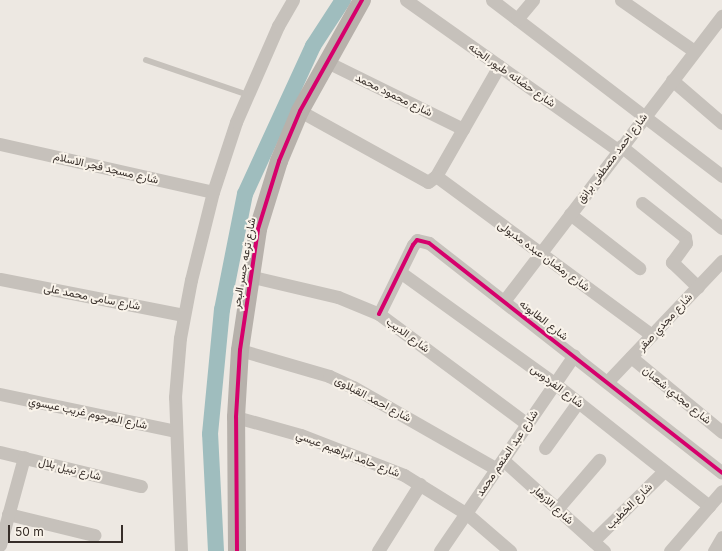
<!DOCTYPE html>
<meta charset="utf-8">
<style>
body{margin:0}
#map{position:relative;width:722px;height:551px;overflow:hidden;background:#ede8e2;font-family:Inter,Vazirmatn,sans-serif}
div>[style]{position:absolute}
.canal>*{height:16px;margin:-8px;padding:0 8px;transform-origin:8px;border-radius:8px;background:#9fbdbe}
.lane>*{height:6px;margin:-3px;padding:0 3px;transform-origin:3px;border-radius:3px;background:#c6c1bb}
.street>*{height:13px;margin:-6.5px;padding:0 6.5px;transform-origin:6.5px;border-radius:6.5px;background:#c6c1bb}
.secondary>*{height:18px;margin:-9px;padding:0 9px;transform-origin:9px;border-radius:9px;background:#b7b1ab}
.cycleway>*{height:4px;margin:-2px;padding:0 2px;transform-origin:2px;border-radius:2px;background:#d6006c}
span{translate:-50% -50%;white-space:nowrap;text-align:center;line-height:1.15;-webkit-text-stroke:4px #f9f3ea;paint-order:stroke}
.street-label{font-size:11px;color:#372e29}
.scale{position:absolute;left:8px;top:525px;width:115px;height:18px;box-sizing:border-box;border:2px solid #372e29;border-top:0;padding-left:5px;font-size:12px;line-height:14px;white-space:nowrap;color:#372e29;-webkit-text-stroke:3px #f9f3ea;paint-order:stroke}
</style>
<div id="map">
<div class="canal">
<i style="left:216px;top:551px;width:117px;rotate:-92.9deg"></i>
<i style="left:210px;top:434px;width:125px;rotate:-84.5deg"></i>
<i style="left:222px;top:310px;width:118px;rotate:-78.8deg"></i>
<i style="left:245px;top:194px;width:163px;rotate:-65.3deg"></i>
<i style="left:313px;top:46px;width:55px;rotate:-56.9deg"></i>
</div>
<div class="lane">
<i style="left:146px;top:60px;width:108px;rotate:18.9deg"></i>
</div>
<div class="street">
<i style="left:406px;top:0;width:260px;rotate:35.3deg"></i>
<i style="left:492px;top:0;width:290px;rotate:37.4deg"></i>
<i style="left:621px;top:0;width:89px;rotate:34.9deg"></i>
<i style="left:517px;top:19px;width:25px;rotate:-50deg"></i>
<i style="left:325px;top:61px;width:154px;rotate:26.2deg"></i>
<i style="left:672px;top:80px;width:66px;rotate:40.7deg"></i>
<i style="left:300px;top:111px;width:146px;rotate:29deg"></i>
<i style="left:428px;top:182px;width:10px;rotate:-37deg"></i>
<i style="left:436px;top:176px;width:127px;rotate:-60.2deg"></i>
<i style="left:0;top:144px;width:218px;rotate:12.7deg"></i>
<i style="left:621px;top:146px;width:130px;rotate:39.1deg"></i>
<i style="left:436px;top:176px;width:268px;rotate:36.4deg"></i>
<i style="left:642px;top:203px;width:55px;rotate:38.3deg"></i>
<i style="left:685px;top:237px;width:6px;rotate:81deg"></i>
<i style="left:686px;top:243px;width:24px;rotate:126deg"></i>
<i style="left:672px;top:262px;width:36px;rotate:44deg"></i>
<i style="left:570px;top:214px;width:88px;rotate:38deg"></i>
<i style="left:400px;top:272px;width:190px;rotate:35.8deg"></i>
<i style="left:554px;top:383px;width:198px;rotate:38.4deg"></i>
<i style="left:249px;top:276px;width:91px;rotate:13.3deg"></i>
<i style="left:338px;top:297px;width:44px;rotate:22.5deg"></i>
<i style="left:379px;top:314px;width:184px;rotate:36.6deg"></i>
<i style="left:0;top:279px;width:187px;rotate:11.1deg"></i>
<i style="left:504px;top:301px;width:359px;rotate:-52.6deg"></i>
<i style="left:379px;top:314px;width:77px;rotate:-63.8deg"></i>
<i style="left:413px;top:245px;width:6px;rotate:-51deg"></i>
<i style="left:417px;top:240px;width:12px;rotate:14deg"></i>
<i style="left:429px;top:243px;width:372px;rotate:38.1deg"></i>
<i style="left:240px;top:350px;width:93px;rotate:16.3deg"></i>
<i style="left:329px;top:376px;width:26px;rotate:25deg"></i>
<i style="left:353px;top:387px;width:166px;rotate:29.7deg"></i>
<i style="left:631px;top:357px;width:118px;rotate:39.5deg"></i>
<i style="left:607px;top:382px;width:167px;rotate:-46.5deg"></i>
<i style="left:0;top:394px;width:179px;rotate:11.9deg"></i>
<i style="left:236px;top:417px;width:67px;rotate:15.5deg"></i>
<i style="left:301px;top:435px;width:110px;rotate:21.2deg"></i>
<i style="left:404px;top:475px;width:74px;rotate:31.8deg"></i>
<i style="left:467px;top:514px;width:57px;rotate:40.7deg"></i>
<i style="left:545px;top:448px;width:57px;rotate:-54.3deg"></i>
<i style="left:0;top:452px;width:145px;rotate:13.6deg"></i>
<i style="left:503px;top:460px;width:136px;rotate:42deg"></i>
<i style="left:557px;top:509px;width:65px;rotate:-49.4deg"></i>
<i style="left:8px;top:514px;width:89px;rotate:13.7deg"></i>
<i style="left:593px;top:541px;width:100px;rotate:-44.6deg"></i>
<i style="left:0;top:545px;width:91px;rotate:-74.7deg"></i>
<i style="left:181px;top:551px;width:154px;rotate:-92.2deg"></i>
<i style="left:175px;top:397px;width:59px;rotate:-85.2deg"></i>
<i style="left:180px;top:338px;width:59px;rotate:-79.3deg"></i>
<i style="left:191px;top:280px;width:91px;rotate:-76deg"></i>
<i style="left:213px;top:192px;width:74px;rotate:-71.8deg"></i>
<i style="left:236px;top:122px;width:105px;rotate:-66.4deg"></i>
<i style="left:278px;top:26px;width:30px;rotate:-60deg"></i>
<i style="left:378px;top:551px;width:79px;rotate:-57.9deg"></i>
<i style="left:440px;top:551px;width:237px;rotate:-55.6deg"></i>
<i style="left:670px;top:551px;width:79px;rotate:-49.1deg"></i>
<i style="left:714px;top:551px;width:16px;rotate:-60deg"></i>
</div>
<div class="secondary">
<i style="left:237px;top:551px;width:134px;rotate:-90.4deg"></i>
<i style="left:236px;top:417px;width:67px;rotate:-86.6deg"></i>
<i style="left:240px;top:350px;width:122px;rotate:-81.5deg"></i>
<i style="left:258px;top:229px;width:71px;rotate:-72.8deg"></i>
<i style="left:279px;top:161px;width:54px;rotate:-67.2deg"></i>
<i style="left:300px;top:111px;width:127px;rotate:-60.8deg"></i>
</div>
<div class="cycleway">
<i style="left:379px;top:314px;width:77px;rotate:-63.8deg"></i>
<i style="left:413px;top:245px;width:6px;rotate:-51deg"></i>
<i style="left:417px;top:240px;width:12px;rotate:14deg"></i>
<i style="left:429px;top:243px;width:372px;rotate:38.1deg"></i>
<i style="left:237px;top:551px;width:134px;rotate:-90.4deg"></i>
<i style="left:236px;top:417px;width:67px;rotate:-86.6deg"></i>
<i style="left:240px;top:350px;width:122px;rotate:-81.5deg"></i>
<i style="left:258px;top:229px;width:71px;rotate:-72.8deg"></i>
<i style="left:279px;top:161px;width:54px;rotate:-67.2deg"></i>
<i style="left:300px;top:111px;width:127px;rotate:-60.8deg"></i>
</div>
<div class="street-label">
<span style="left:512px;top:75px;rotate:35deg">شارع حضانه طيور الجنه</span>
<span style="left:394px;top:95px;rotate:26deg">شارع محمود محمد</span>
<span style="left:612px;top:158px;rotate:-53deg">شارع احمد مصطفى برانق</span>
<span style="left:106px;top:168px;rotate:13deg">شارع مسجد فجر الاسلام</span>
<span style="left:544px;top:256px;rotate:36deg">شارع رمضان عبده مدبولى</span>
<span style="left:244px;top:263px;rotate:-80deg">شارع ترعه جسر البحر</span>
<span style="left:92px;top:297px;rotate:11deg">شارع سامى محمد على</span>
<span style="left:544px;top:320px;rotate:38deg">شارع الطابونه</span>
<span style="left:665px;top:322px;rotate:-47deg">شارع مجدي صقر</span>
<span style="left:408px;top:335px;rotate:36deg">شارع الديب</span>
<span style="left:557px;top:386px;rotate:37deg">شارع الفردوس</span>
<span style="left:677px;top:395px;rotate:39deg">شارع مجدي شعبان</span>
<span style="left:373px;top:399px;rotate:28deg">شارع احمد القبلاوى</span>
<span style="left:88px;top:413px;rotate:12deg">شارع المرحوم غريب عيسوي</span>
<span style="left:507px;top:453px;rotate:-56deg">شارع عبد المنعم محمد</span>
<span style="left:348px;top:454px;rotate:21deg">شارع حامد ابراهيم عيسي</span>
<span style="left:70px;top:469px;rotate:14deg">شارع نبيل بلال</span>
<span style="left:553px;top:505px;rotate:42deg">شارع الازهار</span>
<span style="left:629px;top:506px;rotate:-45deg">شارع الخطيب</span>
</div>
<div class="scale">50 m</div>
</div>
